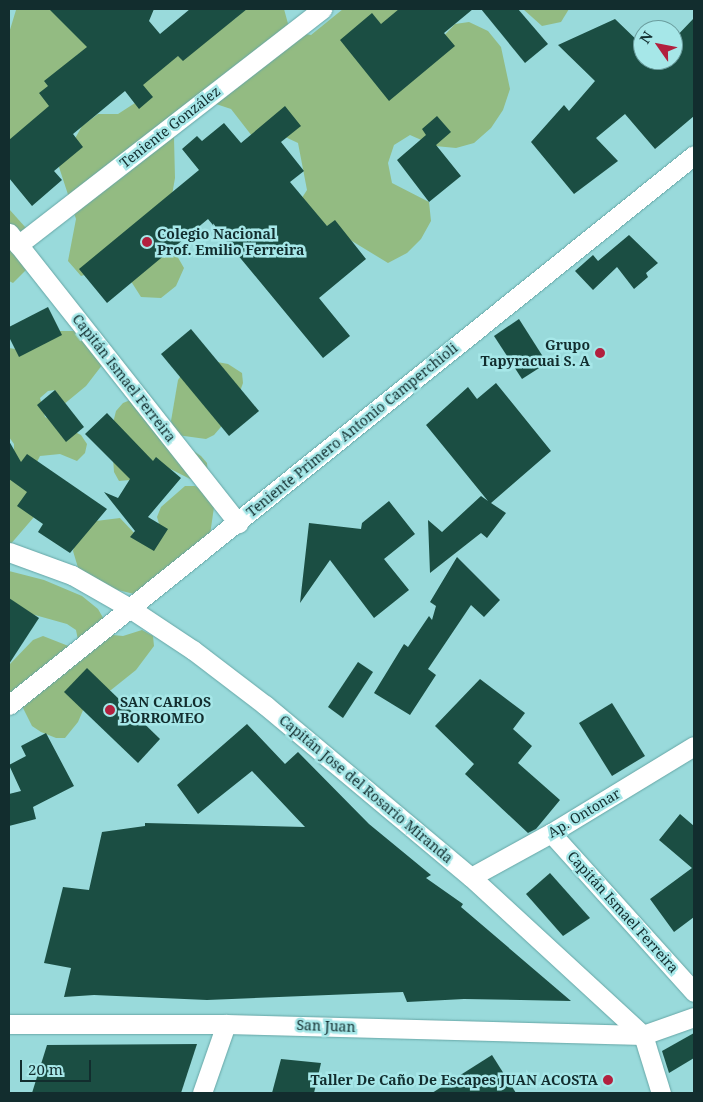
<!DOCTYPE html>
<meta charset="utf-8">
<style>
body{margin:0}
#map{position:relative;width:703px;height:1102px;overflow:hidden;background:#99dadb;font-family:"Noto Serif",serif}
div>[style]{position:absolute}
.green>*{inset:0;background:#93bb82}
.building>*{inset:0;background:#1b4e43}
.roads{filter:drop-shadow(0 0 1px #66a6a6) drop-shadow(0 0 1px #66a6a6)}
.street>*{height:19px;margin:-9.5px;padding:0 9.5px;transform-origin:9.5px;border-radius:9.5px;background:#fff}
.dots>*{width:14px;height:14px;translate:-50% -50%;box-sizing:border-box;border:2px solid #a6e7e8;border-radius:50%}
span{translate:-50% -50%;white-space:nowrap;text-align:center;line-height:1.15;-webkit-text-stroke:5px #a6e7e8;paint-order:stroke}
.street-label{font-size:14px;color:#122d2e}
.poi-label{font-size:14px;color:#122d2e;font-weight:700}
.left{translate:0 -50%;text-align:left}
.right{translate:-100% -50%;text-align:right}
.frame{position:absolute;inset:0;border:10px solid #122d2e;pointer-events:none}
.north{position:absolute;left:633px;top:20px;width:50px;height:50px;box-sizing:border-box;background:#a6e7e8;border:1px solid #6b9d9e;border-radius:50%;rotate:303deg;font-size:14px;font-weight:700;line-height:20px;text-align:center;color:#122d2e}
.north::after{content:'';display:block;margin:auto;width:18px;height:22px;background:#b2203e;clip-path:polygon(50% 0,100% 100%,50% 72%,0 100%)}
.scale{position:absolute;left:20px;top:1060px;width:71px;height:22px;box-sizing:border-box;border:2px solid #122d2e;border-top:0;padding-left:6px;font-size:15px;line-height:18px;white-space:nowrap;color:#122d2e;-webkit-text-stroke:4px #a6e7e8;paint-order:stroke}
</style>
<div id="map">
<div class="green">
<i style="clip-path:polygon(107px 9px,96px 45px,77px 55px,68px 73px,67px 93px,18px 149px,9px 148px,9px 33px,16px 10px)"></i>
<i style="clip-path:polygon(241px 9px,284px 9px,290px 31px,311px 35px,343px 9px,410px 9px,399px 20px,402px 77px,422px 73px,440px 40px,455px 24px,469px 22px,488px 31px,501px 47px,510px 89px,503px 110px,491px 128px,474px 143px,456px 148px,435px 146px,410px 135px,394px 145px,388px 163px,392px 183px,429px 202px,431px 221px,421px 239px,407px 253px,388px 263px,296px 207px,307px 190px,298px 143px,281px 135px,252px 136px,231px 109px,213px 103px,182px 119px,174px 138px,175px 178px,165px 235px,184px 268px,176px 286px,161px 298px,141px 297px,120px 264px,81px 276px,68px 261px,76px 219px,59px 167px,82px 126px,98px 114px,118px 114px,135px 103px,144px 79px,160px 64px,236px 18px)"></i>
<i style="clip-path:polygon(523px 9px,569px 9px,561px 22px,542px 26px)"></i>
<i style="clip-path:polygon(9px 209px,26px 228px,33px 248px,27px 269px,13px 283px,9px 281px)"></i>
<i style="clip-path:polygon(60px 331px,84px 331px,106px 360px,86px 386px,63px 405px,56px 400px,55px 390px,48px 391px,40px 398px,45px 417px,81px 435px,87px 444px,85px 453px,77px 461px,60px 454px,40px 456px,27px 482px,34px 517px,9px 546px,9px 459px,14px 454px,14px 444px,9px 437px,9px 348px,15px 349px)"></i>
<i style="clip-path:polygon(212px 361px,228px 364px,242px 373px,243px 383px,232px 414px,214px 435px,206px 439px,177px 435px,171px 421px,178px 380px,185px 370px)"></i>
<i style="clip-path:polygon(140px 396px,162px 415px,157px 435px,163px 444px,183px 444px,201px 456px,207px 463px,208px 474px,190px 479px,155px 461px,130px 480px,119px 481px,114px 472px,111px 431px,116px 411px,123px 403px)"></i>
<i style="clip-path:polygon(185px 486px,195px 486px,204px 491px,214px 507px,210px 535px,134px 594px,82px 581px,73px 551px,76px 540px,88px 522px,120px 518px,137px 536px,160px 527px,157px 517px,161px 507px)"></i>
<i style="clip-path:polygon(9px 571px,44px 580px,82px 596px,98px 609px,113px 635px,123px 636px,142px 630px,153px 636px,154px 646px,136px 670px,111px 690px,90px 694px,78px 722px,65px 738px,56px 738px,41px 732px,32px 726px,23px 708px,16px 702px,9px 702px,9px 665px,33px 640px,43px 636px,71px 647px,78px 640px,76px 630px,67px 624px,17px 610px,9px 604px)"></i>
</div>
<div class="building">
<i style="clip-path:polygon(49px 9px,154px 9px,149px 21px,160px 34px,190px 9px,247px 9px,183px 61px,178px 56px,143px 85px,153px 97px,139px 109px,125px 91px,73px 134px,83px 147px,54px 171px,62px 180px,32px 206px,9px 178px,9px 140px,49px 106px,39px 93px,48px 86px,44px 81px,87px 47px)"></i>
<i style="clip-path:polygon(399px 9px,473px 9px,444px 33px,455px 46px,389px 101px,340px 40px,372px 13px,381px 24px)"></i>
<i style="clip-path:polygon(481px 9px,518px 9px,548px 44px,525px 63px)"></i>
<i style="clip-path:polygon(694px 18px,694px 116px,655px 149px,625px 114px,596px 138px,618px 161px,574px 194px,531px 142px,564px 105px,569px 111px,595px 81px,558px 45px,615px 19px,643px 46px,643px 60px,673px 60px,673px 40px)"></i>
<i style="clip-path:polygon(285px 106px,301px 126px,281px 142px,304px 171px,290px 182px,327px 226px,335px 220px,366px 259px,319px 298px,350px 336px,323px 358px,208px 219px,107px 303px,79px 269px,199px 170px,182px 149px,197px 136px,202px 141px,224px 123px,241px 143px)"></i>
<i style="clip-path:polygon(437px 116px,451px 132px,436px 145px,461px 176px,429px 202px,397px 160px,426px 135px,422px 129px)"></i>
<i style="clip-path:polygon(629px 235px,658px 263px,646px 273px,648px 277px,634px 289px,617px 267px,593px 290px,575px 271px,593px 255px,598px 261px)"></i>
<i style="clip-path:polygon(48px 307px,62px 335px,19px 357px,9px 337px,9px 327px)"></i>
<i style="clip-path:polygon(519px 319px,547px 363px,522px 379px,494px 336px)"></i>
<i style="clip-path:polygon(191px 329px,259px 411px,229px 436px,161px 354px)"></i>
<i style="clip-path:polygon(496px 383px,551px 451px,491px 503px,506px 513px,487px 538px,481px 533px,430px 573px,428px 520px,442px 532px,481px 496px,488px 501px,426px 425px,468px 387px,477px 399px)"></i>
<i style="clip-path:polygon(55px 390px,84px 427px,66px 442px,37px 405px)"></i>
<i style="clip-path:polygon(107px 413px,153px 461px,156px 457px,181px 478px,148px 517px,168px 529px,154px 551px,130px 537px,135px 531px,104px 492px,118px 498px,130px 479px,85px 434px)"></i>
<i style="clip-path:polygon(9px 441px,21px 462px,27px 454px,107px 509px,70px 553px,38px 532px,43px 524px,17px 506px,27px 492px,9px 479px)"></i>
<i style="clip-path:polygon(389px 501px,415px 534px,384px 559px,409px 590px,374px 618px,330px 560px,300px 603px,309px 523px,361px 529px,362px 523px)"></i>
<i style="clip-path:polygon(457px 557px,500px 600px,484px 617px,471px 605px,428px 669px,436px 675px,410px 715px,374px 693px,404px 644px,408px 647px,429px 616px,432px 620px,436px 606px,430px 602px)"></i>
<i style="clip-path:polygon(9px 598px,39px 618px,9px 664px)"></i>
<i style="clip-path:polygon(358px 662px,373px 672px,343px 718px,328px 707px)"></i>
<i style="clip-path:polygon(87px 668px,160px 739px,138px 763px,64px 692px)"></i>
<i style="clip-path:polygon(480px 679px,525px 713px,513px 729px,532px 746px,518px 763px,560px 800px,536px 829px,528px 833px,465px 774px,474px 764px,435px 726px)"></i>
<i style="clip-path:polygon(612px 703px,645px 756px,612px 776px,579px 723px)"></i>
<i style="clip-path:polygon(247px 724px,285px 764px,298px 752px,369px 824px,431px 875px,426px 878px,463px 904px,461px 907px,571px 1001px,464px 999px,407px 1002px,403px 992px,207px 1000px,94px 995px,64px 997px,71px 968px,44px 963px,63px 887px,89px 890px,102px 832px,145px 826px,145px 823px,305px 827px,252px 771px,198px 814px,177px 785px)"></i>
<i style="clip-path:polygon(46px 733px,74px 786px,33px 807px,36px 819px,9px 826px,9px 794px,21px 791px,9px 765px,26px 756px,21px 746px)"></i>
<i style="clip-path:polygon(680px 814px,694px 826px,694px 917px,674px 932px,650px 899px,692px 868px,659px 840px)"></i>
<i style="clip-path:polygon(550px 873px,590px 918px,563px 936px,526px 894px)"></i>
<i style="clip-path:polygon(694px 1033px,694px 1058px,669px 1073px,662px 1051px)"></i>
<i style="clip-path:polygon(197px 1044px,181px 1093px,32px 1093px,47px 1045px)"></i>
<i style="clip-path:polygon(492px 1055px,516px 1093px,432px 1093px)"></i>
<i style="clip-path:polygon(281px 1059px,321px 1063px,314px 1093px,272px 1093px)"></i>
</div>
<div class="roads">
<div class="street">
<i style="left:9px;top:233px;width:370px;rotate:51.7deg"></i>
<i style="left:18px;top:245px;width:385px;rotate:-37.8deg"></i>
<i style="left:9px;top:552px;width:67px;rotate:20.1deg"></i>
<i style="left:72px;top:575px;width:64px;rotate:29.7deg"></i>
<i style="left:128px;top:607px;width:78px;rotate:33.5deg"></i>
<i style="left:193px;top:650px;width:91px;rotate:37.4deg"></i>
<i style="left:265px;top:705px;width:268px;rotate:39.9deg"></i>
<i style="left:471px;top:877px;width:234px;rotate:42.6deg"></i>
<i style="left:643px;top:1035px;width:61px;rotate:72.8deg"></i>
<i style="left:9px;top:705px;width:878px;rotate:-38.76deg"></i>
<i style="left:551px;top:833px;width:214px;rotate:48deg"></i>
<i style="left:471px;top:877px;width:91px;rotate:-28.8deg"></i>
<i style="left:551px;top:833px;width:167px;rotate:-31.3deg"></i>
<i style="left:9px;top:1024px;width:217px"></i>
<i style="left:226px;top:1024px;width:417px;rotate:1.5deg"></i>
<i style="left:643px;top:1035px;width:54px;rotate:-19.4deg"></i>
<i style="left:202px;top:1093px;width:73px;rotate:-70.8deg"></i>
</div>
</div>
<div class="dots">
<i style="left:147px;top:242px;background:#b2203e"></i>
<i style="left:600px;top:353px;background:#b2203e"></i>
<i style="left:110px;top:710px;background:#b2203e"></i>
<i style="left:608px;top:1080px;background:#b2203e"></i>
</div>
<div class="street-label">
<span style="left:170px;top:127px;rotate:-38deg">Teniente González</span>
<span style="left:124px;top:378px;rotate:52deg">Capitán Ismael Ferreira</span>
<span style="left:352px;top:430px;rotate:-39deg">Teniente Primero Antonio Camperchioli</span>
<span style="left:366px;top:789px;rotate:40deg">Capitán Jose del Rosario Miranda</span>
<span style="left:584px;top:813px;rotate:-31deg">Ap. Ontonar</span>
<span style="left:623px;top:912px;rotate:48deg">Capitán Ismael Ferreira</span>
<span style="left:326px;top:1026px;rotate:2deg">San Juan</span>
</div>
<div class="poi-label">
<span class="left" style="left:157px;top:242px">Colegio Nacional<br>Prof. Emilio Ferreira</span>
<span class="right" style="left:590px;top:353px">Grupo<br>Tapyracuai S. A</span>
<span class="left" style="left:120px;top:710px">SAN CARLOS<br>BORROMEO</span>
<span class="right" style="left:598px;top:1080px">Taller De Caño De Escapes JUAN ACOSTA</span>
</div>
<div class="frame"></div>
<div class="north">N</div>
<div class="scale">20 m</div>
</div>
